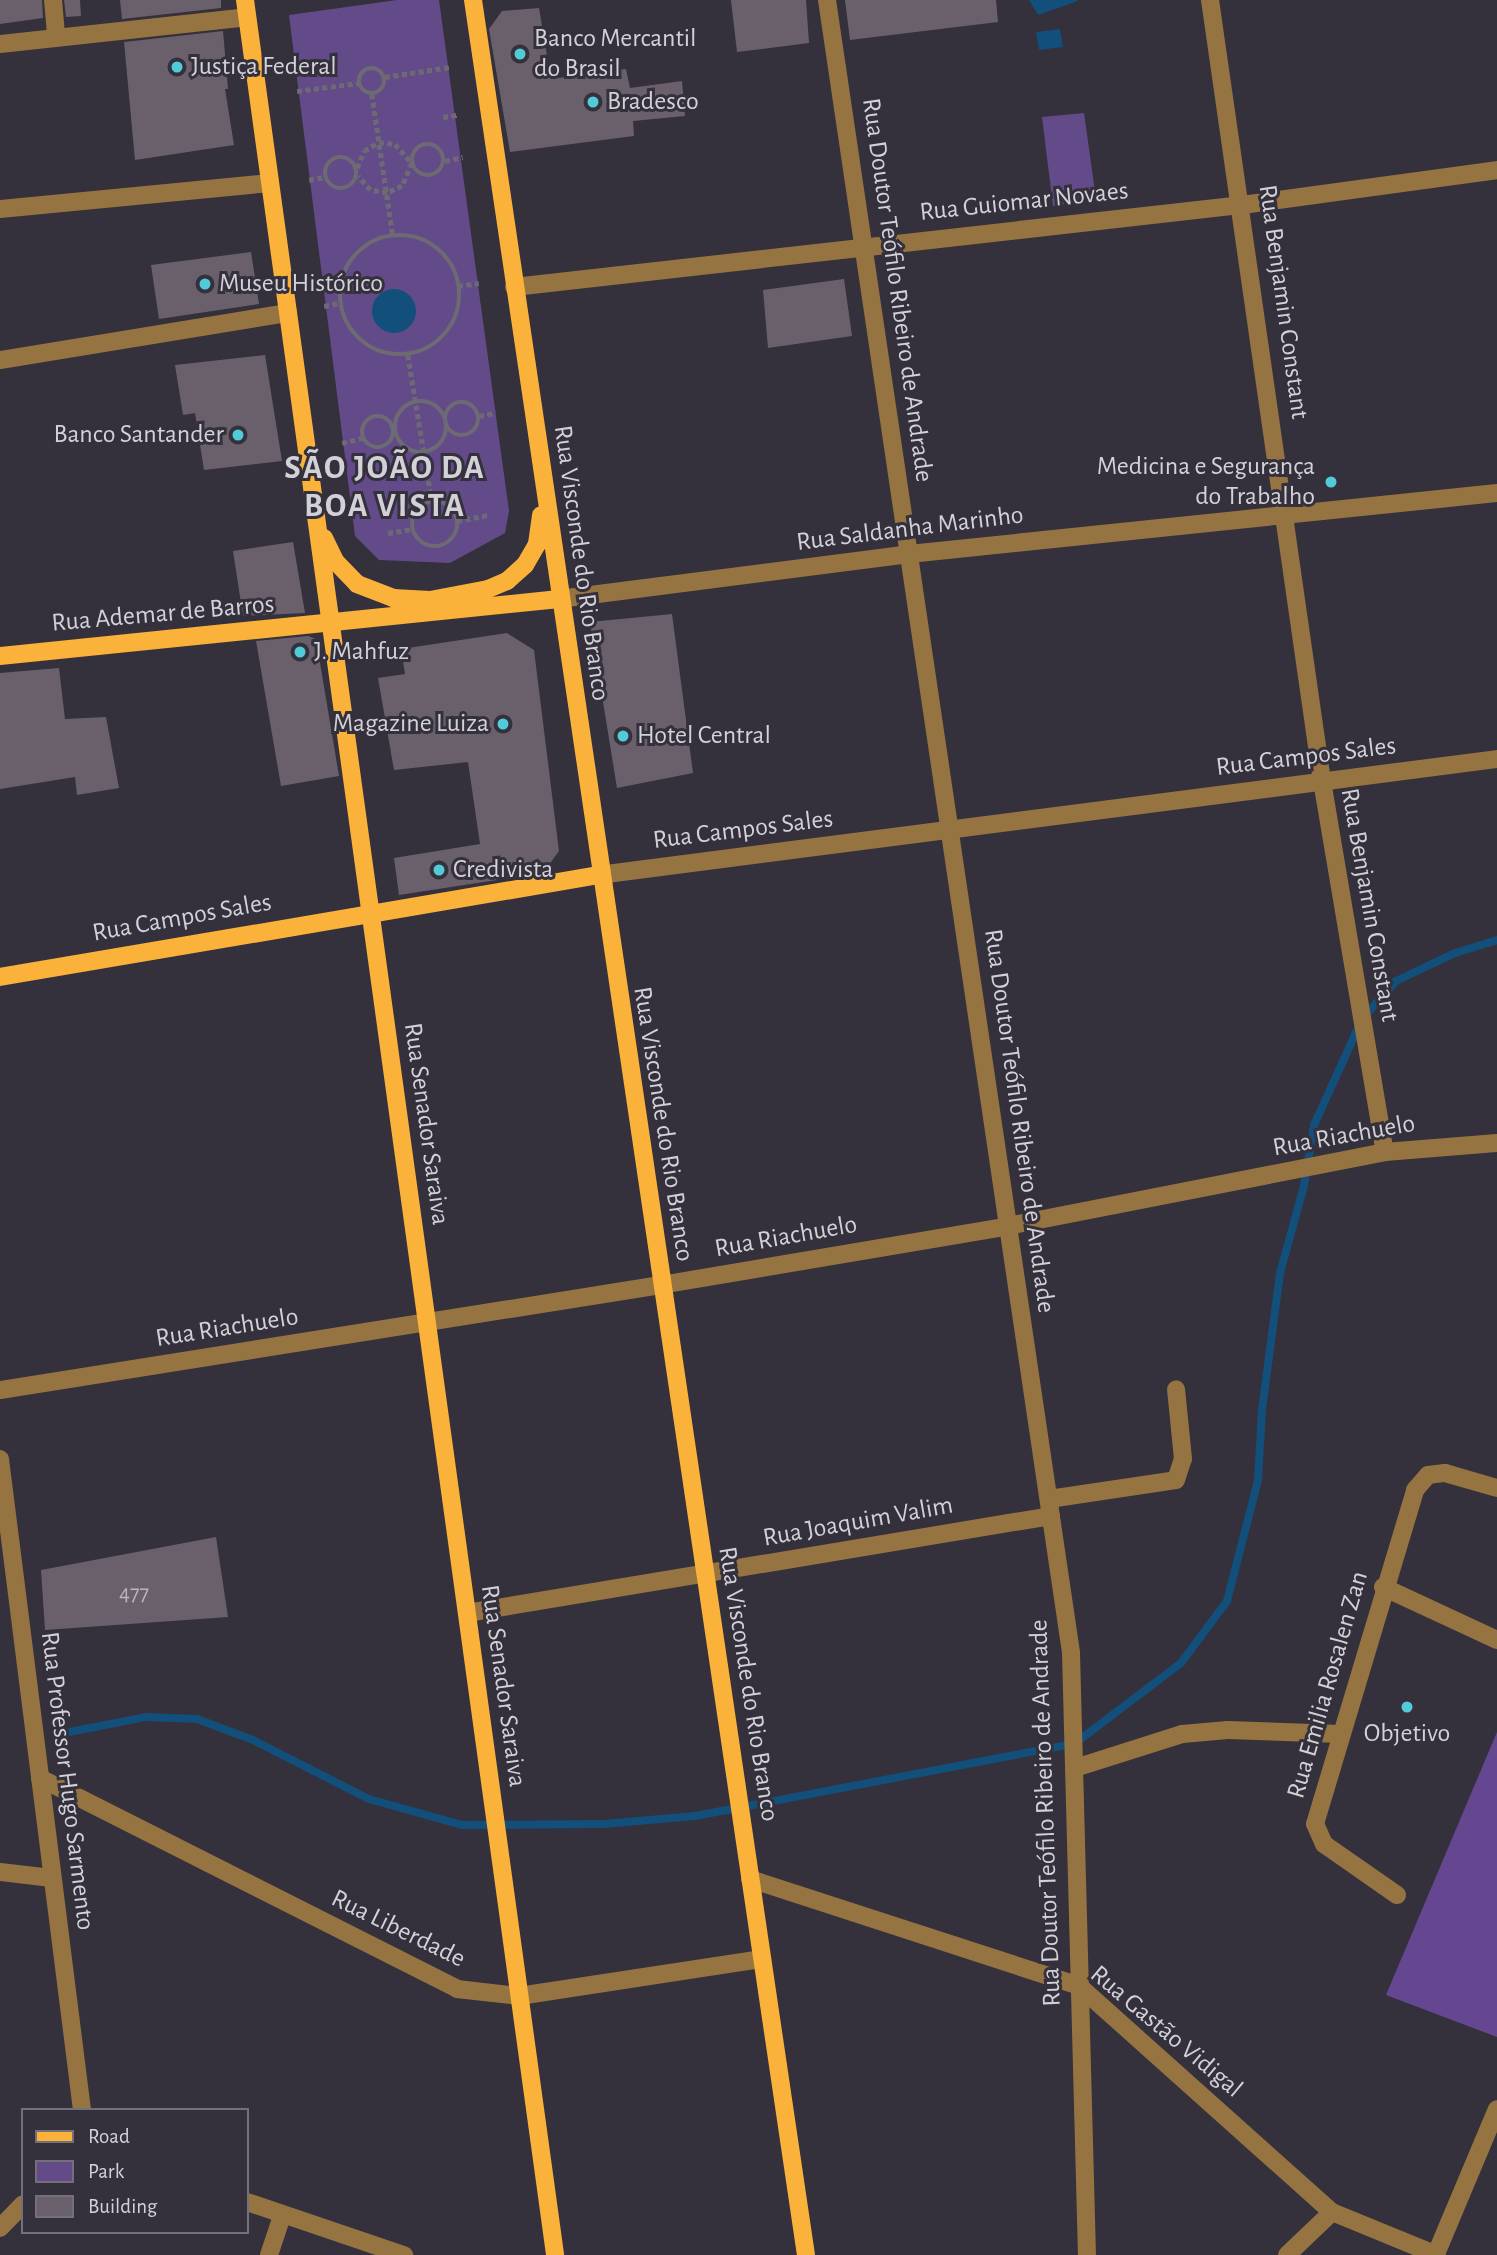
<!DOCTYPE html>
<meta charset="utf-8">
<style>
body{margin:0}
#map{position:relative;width:1497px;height:2255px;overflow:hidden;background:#34303c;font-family:"Alegreya Sans",sans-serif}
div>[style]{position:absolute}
.green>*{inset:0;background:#634b89}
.forest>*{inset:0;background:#654791}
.water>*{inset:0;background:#124f7b}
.round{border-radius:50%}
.stream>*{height:8px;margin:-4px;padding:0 4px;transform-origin:4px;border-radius:4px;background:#124f7b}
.building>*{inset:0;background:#6a606c}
.path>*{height:4.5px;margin-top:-2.25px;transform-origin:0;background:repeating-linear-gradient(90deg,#6d6a74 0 5px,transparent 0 8.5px)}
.path>.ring{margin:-2.25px;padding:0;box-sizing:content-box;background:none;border:4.5px solid #6d6a74;border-radius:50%}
.minor>*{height:18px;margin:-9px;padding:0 9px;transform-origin:9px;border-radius:9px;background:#967441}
.major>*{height:18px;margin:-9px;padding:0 9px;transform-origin:9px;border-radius:9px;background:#fab23a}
.dots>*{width:19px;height:19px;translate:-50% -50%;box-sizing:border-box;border:4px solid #34303c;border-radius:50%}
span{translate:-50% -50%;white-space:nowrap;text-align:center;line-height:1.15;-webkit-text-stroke:6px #34303c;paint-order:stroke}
.number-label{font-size:23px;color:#b9b5bd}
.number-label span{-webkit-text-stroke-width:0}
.poi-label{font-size:26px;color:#d3d1d8}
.left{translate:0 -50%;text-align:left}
.right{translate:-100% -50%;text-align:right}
.street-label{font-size:26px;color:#d3d1d8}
.district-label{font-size:33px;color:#d3d1d8;font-weight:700;letter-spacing:2px}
.legend{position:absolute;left:21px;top:2108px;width:228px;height:126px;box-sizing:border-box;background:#34303c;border:2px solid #74707a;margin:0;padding:9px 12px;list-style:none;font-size:21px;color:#d3d1d8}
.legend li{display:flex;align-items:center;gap:14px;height:35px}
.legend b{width:35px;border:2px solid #74707a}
</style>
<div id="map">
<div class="green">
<i style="clip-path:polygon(397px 0,439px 0,509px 511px,505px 533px,450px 563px,379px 560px,355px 536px,289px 15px)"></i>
<i style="clip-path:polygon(1084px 113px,1096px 199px,1053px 206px,1042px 117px)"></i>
</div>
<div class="forest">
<i style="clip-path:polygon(1497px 1732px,1497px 2037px,1386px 1995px)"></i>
</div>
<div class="water">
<i style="clip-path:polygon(1029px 0,1077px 0,1078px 1px,1038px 15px)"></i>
<i style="clip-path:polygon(1060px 29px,1063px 47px,1039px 50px,1036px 32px)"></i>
<i class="round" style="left:372px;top:289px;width:44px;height:44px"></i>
</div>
<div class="stream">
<i style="left:59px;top:1734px;width:89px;rotate:-11.1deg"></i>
<i style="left:146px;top:1717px;width:51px;rotate:2.2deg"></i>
<i style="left:197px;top:1719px;width:60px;rotate:20.6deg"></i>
<i style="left:253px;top:1740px;width:130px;rotate:27deg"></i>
<i style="left:369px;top:1799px;width:97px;rotate:15.6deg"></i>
<i style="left:462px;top:1825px;width:142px;rotate:-0.4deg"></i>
<i style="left:604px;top:1824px;width:91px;rotate:-5deg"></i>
<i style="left:695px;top:1816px;width:386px;rotate:-10.8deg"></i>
<i style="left:1074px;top:1744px;width:134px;rotate:-37.1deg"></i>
<i style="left:1181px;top:1663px;width:77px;rotate:-53.4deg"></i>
<i style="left:1227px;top:1601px;width:125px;rotate:-75.6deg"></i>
<i style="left:1258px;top:1480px;width:70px;rotate:-86.7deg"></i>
<i style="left:1262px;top:1410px;width:138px;rotate:-82.5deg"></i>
<i style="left:1280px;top:1273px;width:90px;rotate:-74.6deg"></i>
<i style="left:1304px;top:1186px;width:62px;rotate:-80.7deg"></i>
<i style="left:1314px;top:1125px;width:116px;rotate:-65.6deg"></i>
<i style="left:1362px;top:1019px;width:51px;rotate:-48.2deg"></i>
<i style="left:1396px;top:981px;width:65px;rotate:-25.4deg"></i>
<i style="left:1455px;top:953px;width:44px;rotate:-17.2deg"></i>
</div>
<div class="building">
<i style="clip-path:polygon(0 0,42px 0,43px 18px,0 24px)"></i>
<i style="clip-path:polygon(64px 0,80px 0,81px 16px,66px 17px)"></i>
<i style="clip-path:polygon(120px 0,221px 0,221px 8px,122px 19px)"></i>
<i style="clip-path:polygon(731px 0,806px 0,809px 43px,737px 52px)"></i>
<i style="clip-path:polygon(845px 0,996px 0,998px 22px,850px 40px)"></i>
<i style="clip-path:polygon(539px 8px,551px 79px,626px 69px,630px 88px,682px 81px,685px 116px,633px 121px,634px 136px,510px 152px,489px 29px,502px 11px)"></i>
<i style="clip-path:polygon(223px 31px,228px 89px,225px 89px,234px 145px,135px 160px,124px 42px)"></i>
<i style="clip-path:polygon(251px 252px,259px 304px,159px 319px,151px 265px)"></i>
<i style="clip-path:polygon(844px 279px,852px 336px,768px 348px,763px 290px)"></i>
<i style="clip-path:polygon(265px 355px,282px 461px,204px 470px,195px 413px,183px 415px,175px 365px)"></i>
<i style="clip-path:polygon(293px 542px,305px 613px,243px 616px,233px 551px)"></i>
<i style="clip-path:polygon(672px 614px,693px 773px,617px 788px,590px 622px)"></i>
<i style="clip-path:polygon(507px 633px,534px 650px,559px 851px,543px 873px,399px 895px,394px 858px,480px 844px,468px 762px,394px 770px,378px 678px,405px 674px,401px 649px)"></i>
<i style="clip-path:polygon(308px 636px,316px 639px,339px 776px,281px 786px,256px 641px)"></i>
<i style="clip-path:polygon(59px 668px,65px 719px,106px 717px,119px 788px,77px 795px,75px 777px,0 789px,0 673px)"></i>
<i style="clip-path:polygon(216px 1537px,228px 1617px,45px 1630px,41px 1570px)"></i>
</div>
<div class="path">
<i class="ring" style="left:359px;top:68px;width:21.5px;height:21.5px"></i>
<i style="left:385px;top:77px;width:66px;rotate:-8.7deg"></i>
<i style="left:297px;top:91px;width:63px;rotate:-7.4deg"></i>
<i style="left:372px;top:94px;width:144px;rotate:81.6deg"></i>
<i style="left:443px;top:117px;width:14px;rotate:-8deg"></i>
<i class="ring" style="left:412px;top:144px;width:27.5px;height:27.5px"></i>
<i class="ring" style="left:325px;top:157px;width:27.5px;height:27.5px"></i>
<i style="left:445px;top:161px;width:18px;rotate:-13deg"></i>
<i style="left:357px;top:168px;width:18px;rotate:-68deg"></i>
<i style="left:364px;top:151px;width:17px;rotate:-31deg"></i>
<i style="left:379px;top:142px;width:16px;rotate:7deg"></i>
<i style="left:395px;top:144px;width:25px;rotate:48deg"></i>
<i style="left:412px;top:163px;width:25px;rotate:113deg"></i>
<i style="left:402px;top:186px;width:17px;rotate:155deg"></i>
<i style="left:387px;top:193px;width:17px;rotate:-170deg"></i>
<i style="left:370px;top:190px;width:18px;rotate:-131deg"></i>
<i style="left:309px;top:180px;width:16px;rotate:-11deg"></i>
<i class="ring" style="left:340px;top:235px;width:115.5px;height:115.5px"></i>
<i style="left:458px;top:286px;width:21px;rotate:-8deg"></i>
<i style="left:324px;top:306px;width:16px;rotate:-11deg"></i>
<i style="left:408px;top:355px;width:149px;rotate:80.7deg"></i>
<i class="ring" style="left:395px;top:401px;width:47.5px;height:47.5px"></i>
<i class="ring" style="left:445px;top:402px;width:29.5px;height:29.5px"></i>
<i class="ring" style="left:362px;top:416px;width:27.5px;height:27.5px"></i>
<i style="left:479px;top:416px;width:17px;rotate:-10deg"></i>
<i style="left:342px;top:443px;width:21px;rotate:-14deg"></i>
<i class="ring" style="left:412px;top:501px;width:41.5px;height:41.5px"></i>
<i style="left:457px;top:521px;width:32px;rotate:-11deg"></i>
<i style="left:388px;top:533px;width:25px;rotate:-9deg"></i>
</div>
<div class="minor">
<i style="left:53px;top:0;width:38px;rotate:85deg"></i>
<i style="left:827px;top:0;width:1671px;rotate:81.6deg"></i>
<i style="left:1071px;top:1653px;width:602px;rotate:88.48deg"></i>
<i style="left:1210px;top:0;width:789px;rotate:81.84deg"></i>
<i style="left:1322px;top:781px;width:376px;rotate:80.4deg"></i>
<i style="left:0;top:44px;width:248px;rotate:-6.2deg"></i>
<i style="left:0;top:209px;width:271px;rotate:-5.5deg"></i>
<i style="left:514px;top:287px;width:733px;rotate:-6.43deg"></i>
<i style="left:1242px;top:205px;width:257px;rotate:-7.8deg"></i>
<i style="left:0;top:360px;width:292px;rotate:-9.3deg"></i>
<i style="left:559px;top:599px;width:353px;rotate:-7.3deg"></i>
<i style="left:909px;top:554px;width:591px;rotate:-5.92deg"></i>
<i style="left:599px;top:875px;width:905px;rotate:-7.36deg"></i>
<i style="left:0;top:1390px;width:669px;rotate:-9.03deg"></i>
<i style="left:661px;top:1285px;width:352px;rotate:-9.6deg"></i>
<i style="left:1008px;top:1226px;width:384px;rotate:-11.1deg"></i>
<i style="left:1385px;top:1152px;width:112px;rotate:-4.6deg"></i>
<i style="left:0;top:1459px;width:656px;rotate:82.82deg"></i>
<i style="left:1049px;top:1499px;width:128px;rotate:-8.5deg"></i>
<i style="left:1176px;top:1480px;width:22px;rotate:-72deg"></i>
<i style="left:1183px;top:1459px;width:70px;rotate:-95.7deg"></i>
<i style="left:1383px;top:1587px;width:126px;rotate:24.9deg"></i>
<i style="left:467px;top:1613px;width:592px;rotate:-9.43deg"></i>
<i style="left:1075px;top:1768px;width:112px;rotate:-17.6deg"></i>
<i style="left:1182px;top:1734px;width:46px;rotate:-5deg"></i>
<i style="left:1228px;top:1730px;width:113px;rotate:2deg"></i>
<i style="left:40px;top:1778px;width:467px;rotate:26.8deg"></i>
<i style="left:457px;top:1989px;width:62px;rotate:6.4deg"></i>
<i style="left:519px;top:1996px;width:246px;rotate:-8.7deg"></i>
<i style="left:0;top:1872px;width:52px;rotate:6.6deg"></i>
<i style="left:750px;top:1879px;width:346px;rotate:18deg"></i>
<i style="left:1079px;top:1986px;width:339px;rotate:41.8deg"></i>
<i style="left:1332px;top:2212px;width:113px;rotate:22.3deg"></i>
<i style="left:1397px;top:1895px;width:89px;rotate:-145.1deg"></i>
<i style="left:1324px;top:1844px;width:22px;rotate:-114deg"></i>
<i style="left:1315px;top:1824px;width:349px;rotate:-73.3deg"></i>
<i style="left:1415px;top:1490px;width:20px;rotate:-49deg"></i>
<i style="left:1428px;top:1475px;width:17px;rotate:-7deg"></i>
<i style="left:1445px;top:1473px;width:54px;rotate:16.1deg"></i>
<i style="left:247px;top:2202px;width:166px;rotate:18.7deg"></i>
<i style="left:0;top:2228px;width:33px;rotate:-46deg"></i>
<i style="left:1436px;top:2254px;width:157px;rotate:-67.2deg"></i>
<i style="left:269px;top:2255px;width:41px;rotate:-71.6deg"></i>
<i style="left:1287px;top:2255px;width:62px;rotate:-43.7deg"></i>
</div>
<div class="major">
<i style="left:245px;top:0;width:2276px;rotate:82.17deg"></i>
<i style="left:473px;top:0;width:2279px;rotate:81.6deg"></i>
<i style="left:324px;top:538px;width:25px;rotate:64deg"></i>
<i style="left:335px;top:561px;width:32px;rotate:46deg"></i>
<i style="left:357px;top:584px;width:39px;rotate:21deg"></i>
<i style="left:393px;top:598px;width:37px;rotate:3deg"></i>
<i style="left:430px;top:600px;width:59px;rotate:-10.7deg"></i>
<i style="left:488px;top:589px;width:21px;rotate:-23deg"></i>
<i style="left:507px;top:581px;width:24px;rotate:-42deg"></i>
<i style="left:525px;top:565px;width:24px;rotate:-60deg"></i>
<i style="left:537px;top:544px;width:29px;rotate:-82deg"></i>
<i style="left:0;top:656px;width:562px;rotate:-5.82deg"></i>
<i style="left:0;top:977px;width:608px;rotate:-9.66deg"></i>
</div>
<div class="dots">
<i style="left:520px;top:54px;background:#52cbd8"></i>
<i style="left:177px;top:67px;background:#52cbd8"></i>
<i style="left:593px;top:102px;background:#52cbd8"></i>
<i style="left:205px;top:284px;background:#52cbd8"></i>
<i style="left:238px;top:435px;background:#52cbd8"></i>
<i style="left:1331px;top:482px;background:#52cbd8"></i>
<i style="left:300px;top:652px;background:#52cbd8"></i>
<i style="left:503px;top:724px;background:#52cbd8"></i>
<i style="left:623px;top:736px;background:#52cbd8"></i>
<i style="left:439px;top:870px;background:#52cbd8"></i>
<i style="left:1407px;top:1707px;background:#52cbd8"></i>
</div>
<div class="number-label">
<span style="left:134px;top:1594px">477</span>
</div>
<div class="poi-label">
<span class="left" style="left:534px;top:54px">Banco Mercantil<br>do Brasil</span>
<span class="left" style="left:191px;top:67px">Justiça Federal</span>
<span class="left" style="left:607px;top:102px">Bradesco</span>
<span class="left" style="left:219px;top:284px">Museu Histórico</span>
<span class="right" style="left:224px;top:435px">Banco Santander</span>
<span class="right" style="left:1315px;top:482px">Medicina e Segurança<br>do Trabalho</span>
<span class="left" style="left:314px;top:652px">J. Mahfuz</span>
<span class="right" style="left:489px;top:724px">Magazine Luiza</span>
<span class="left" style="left:637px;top:736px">Hotel Central</span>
<span class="left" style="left:453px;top:870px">Credivista</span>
<span style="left:1407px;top:1734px">Objetivo</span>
</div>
<div class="street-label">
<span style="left:1024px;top:202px;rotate:-6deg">Rua Guiomar Novaes</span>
<span style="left:897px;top:290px;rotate:82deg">Rua Doutor Teófilo Ribeiro de Andrade</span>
<span style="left:1283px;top:302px;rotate:82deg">Rua Benjamin Constant</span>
<span style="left:910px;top:529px;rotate:-7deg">Rua Saldanha Marinho</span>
<span style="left:581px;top:563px;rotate:82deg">Rua Visconde do Rio Branco</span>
<span style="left:163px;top:614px;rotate:-5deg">Rua Ademar de Barros</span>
<span style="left:1306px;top:757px;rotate:-7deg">Rua Campos Sales</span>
<span style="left:743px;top:830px;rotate:-7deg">Rua Campos Sales</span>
<span style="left:1369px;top:905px;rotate:80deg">Rua Benjamin Constant</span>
<span style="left:182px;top:918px;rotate:-10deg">Rua Campos Sales</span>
<span style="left:1019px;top:1121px;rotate:82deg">Rua Doutor Teófilo Ribeiro de Andrade</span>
<span style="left:426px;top:1124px;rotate:82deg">Rua Senador Saraiva</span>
<span style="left:663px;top:1124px;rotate:81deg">Rua Visconde do Rio Branco</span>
<span style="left:1344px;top:1136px;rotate:-10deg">Rua Riachuelo</span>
<span style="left:786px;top:1237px;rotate:-10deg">Rua Riachuelo</span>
<span style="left:227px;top:1328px;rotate:-9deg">Rua Riachuelo</span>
<span style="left:858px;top:1522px;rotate:-10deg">Rua Joaquim Valim</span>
<span style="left:748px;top:1684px;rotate:81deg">Rua Visconde do Rio Branco</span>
<span style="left:1328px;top:1685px;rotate:-74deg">Rua Emilia Rosalen Zan</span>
<span style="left:503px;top:1686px;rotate:82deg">Rua Senador Saraiva</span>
<span style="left:67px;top:1781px;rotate:83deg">Rua Professor Hugo Sarmento</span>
<span style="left:1046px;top:1813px;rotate:-92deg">Rua Doutor Teófilo Ribeiro de Andrade</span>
<span style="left:398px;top:1929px;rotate:26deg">Rua Liberdade</span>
<span style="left:1166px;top:2032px;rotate:40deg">Rua Gastão Vidigal</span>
</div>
<div class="district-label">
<span style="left:385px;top:488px">SÃO JOÃO DA<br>BOA VISTA</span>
</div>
<ul class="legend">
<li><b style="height:9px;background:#fab23a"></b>Road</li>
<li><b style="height:19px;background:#634b89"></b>Park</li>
<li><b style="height:19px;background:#6a606c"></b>Building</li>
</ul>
</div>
